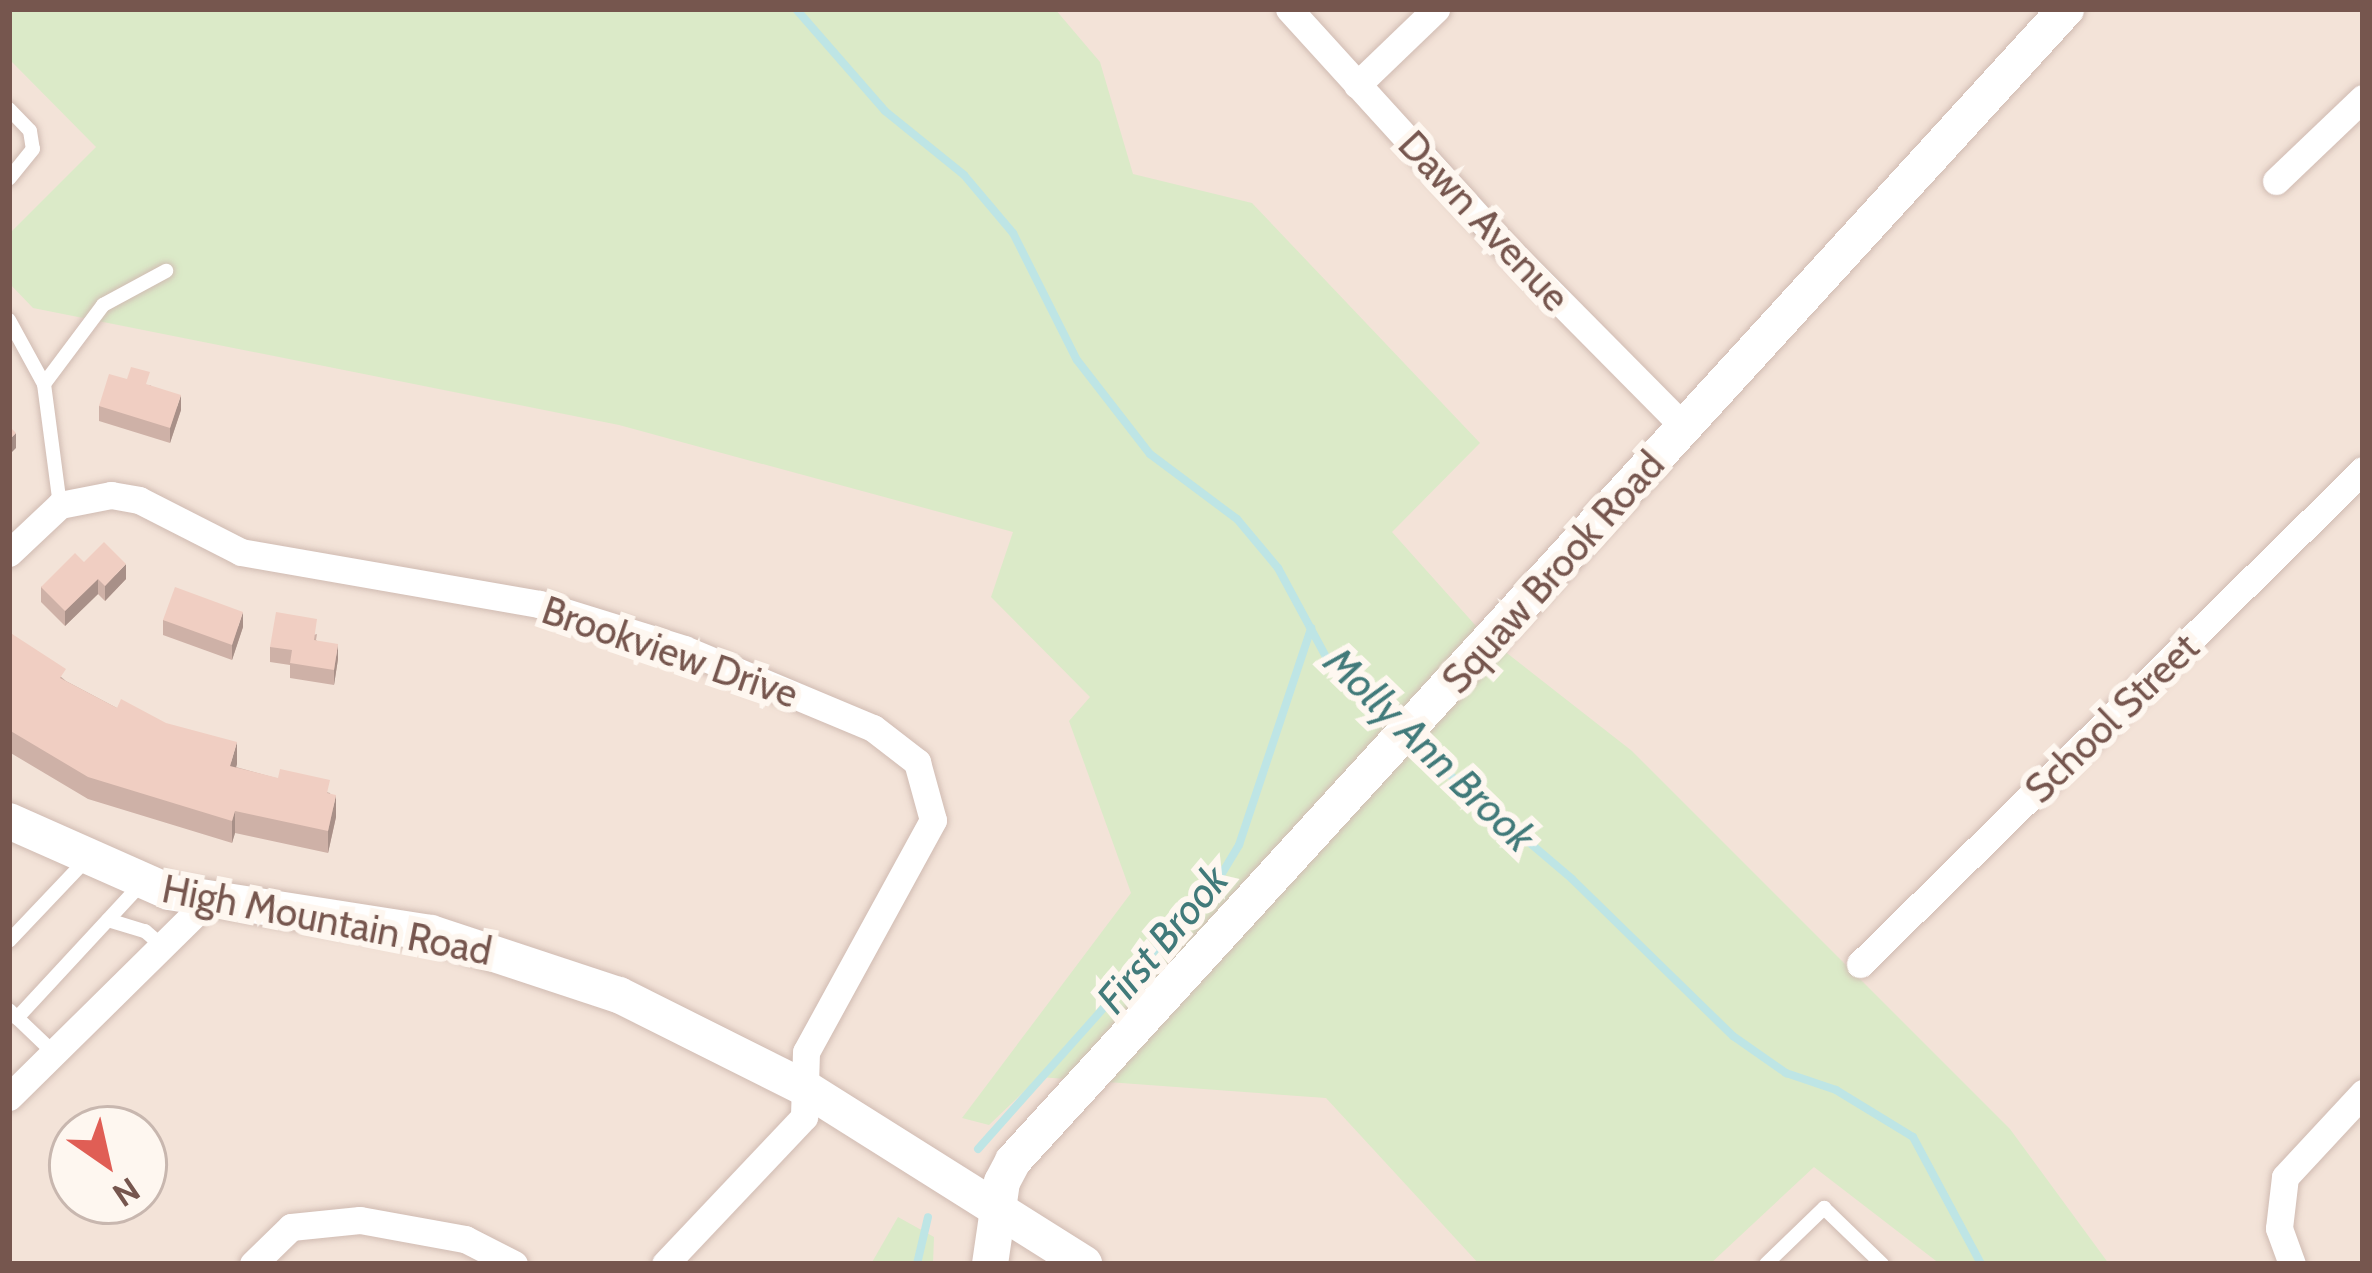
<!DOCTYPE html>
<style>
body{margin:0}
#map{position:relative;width:2372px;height:1273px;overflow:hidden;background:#fcf2ea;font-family:Cabin,sans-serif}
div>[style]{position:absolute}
.residential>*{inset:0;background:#f3e3d8}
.green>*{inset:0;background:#dbeac8}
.stream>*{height:8px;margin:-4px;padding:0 4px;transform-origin:4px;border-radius:4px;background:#bee5e5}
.roads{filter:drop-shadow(0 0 3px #d0bbb2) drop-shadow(0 0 3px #d0bbb2)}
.service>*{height:14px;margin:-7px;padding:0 7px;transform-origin:7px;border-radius:7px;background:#fff}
.minor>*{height:27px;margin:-13.5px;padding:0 13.5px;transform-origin:13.5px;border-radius:13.5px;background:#fff}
.tertiary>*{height:36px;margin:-18px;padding:0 18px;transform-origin:18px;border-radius:18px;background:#fff}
.wall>*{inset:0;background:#ceb1a7}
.shaded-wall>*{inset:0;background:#a89088}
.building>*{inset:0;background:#f0cec2}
span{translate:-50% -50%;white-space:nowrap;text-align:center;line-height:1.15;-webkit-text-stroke:12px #fef7f0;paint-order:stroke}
.street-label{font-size:39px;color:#76564e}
.water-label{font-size:42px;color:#417a7a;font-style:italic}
.frame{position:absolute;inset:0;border:12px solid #76564e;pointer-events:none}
.north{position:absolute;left:48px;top:1105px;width:120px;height:120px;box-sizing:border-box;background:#fef7f0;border:3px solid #c8b7af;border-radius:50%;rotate:146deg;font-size:33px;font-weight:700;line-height:48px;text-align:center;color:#76564e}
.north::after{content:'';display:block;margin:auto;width:42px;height:54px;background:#e05e55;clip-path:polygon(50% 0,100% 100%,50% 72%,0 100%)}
</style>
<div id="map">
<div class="residential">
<i style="clip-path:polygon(evenodd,9px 9px,2363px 9px,2363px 1264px,9px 1264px,9px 9px,72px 1129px,144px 1129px,144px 1201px,72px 1201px,72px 1129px)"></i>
</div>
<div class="green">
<i style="clip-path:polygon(9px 9px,1055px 9px,1100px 62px,1133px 174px,1252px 203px,1480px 443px,1392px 532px,1485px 636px,1632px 751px,2010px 1129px,2109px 1264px,1940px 1264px,1814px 1167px,1710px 1264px,1479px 1264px,1326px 1098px,1039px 1077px,989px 1125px,962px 1118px,1131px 893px,1069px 721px,1090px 697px,991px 597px,1013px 532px,619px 425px,33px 308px,9px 283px,9px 234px,96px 147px,9px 59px)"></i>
<i style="clip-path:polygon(898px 1217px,934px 1237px,933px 1264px,871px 1264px)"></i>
</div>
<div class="stream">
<i style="left:796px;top:9px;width:135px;rotate:48.9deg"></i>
<i style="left:885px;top:111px;width:102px;rotate:39deg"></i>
<i style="left:964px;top:175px;width:76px;rotate:49.8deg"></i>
<i style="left:1013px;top:233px;width:142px;rotate:63.3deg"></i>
<i style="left:1077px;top:360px;width:119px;rotate:52.2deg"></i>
<i style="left:1150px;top:454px;width:109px;rotate:36.8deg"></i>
<i style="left:1237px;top:519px;width:64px;rotate:50.1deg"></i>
<i style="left:1278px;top:568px;width:111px;rotate:61.6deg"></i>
<i style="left:1331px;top:666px;width:88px;rotate:43.2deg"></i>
<i style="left:1410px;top:741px;width:213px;rotate:40.4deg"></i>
<i style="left:1572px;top:879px;width:225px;rotate:44.3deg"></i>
<i style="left:1733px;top:1036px;width:65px;rotate:34.9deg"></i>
<i style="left:1786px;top:1073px;width:53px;rotate:18.8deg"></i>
<i style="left:1836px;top:1090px;width:90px;rotate:31.4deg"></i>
<i style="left:1913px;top:1137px;width:144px;rotate:61.8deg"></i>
<i style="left:978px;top:1149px;width:361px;rotate:-48.3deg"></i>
<i style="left:1218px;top:880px;width:41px;rotate:-59deg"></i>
<i style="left:1239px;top:845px;width:229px;rotate:-71.6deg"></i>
<i style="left:917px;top:1264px;width:48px;rotate:-76.8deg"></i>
</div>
<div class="roads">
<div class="service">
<i style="left:9px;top:109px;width:30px;rotate:46deg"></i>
<i style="left:30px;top:131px;width:18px;rotate:81deg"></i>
<i style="left:33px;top:149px;width:38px;rotate:129deg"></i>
<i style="left:9px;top:320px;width:73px;rotate:61.3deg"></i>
<i style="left:44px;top:384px;width:122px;rotate:82.5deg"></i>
<i style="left:44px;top:384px;width:99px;rotate:-53.2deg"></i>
<i style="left:103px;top:305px;width:72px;rotate:-28.4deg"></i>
<i style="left:108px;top:920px;width:39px;rotate:17deg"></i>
<i style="left:145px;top:931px;width:23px;rotate:41deg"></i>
<i style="left:9px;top:941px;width:110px;rotate:-46.5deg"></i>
<i style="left:9px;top:1010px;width:62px;rotate:43.7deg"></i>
<i style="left:17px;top:1018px;width:181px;rotate:-47.2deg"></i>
<i style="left:1766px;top:1264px;width:81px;rotate:-44deg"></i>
<i style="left:1824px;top:1208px;width:81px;rotate:44deg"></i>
</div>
<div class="minor">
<i style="left:1289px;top:9px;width:314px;rotate:47.7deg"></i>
<i style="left:1500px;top:241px;width:263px;rotate:45.3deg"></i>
<i style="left:1357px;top:85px;width:110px;rotate:-43.9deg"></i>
<i style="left:2276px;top:181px;width:120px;rotate:-43.7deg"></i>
<i style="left:9px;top:553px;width:70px;rotate:-43.3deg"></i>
<i style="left:60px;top:505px;width:52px;rotate:-11.1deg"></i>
<i style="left:111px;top:495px;width:28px;rotate:10deg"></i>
<i style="left:139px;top:500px;width:114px;rotate:27deg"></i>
<i style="left:241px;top:552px;width:303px;rotate:9.9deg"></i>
<i style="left:539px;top:604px;width:152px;rotate:17.2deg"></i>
<i style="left:684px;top:649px;width:205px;rotate:22.7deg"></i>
<i style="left:873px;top:728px;width:56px;rotate:37.7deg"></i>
<i style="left:917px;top:762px;width:60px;rotate:74.6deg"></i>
<i style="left:933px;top:820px;width:264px;rotate:118.7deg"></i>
<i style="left:806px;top:1052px;width:65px;rotate:91.8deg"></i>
<i style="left:804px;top:1117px;width:202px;rotate:133.4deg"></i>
<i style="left:1860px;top:964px;width:705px;rotate:-44.48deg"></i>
<i style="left:9px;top:1097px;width:279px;rotate:-44.6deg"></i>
<i style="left:253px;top:1264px;width:53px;rotate:-44.2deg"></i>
<i style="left:291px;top:1227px;width:69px;rotate:-5.8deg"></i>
<i style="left:360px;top:1220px;width:107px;rotate:10.3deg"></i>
<i style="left:465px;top:1239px;width:55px;rotate:27deg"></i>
<i style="left:2292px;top:1264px;width:38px;rotate:-110deg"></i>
<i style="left:2279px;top:1228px;width:51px;rotate:-83.3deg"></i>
<i style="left:2285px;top:1177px;width:115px;rotate:-47.1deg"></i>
</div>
<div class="tertiary">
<i style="left:9px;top:821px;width:175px;rotate:23.9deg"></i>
<i style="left:169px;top:892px;width:265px;rotate:8.9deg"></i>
<i style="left:431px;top:933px;width:198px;rotate:18.3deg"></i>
<i style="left:619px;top:995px;width:208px;rotate:26.6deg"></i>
<i style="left:805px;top:1088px;width:330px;rotate:32.2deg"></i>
<i style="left:990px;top:1264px;width:83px;rotate:-81.7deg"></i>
<i style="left:1002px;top:1182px;width:24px;rotate:-62deg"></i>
<i style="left:1013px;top:1161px;width:1561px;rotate:-47.57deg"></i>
</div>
</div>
<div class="wall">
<i style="clip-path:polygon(150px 385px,181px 410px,170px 443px,99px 421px,99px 406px)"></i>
<i style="clip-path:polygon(84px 562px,126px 579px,105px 601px,98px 594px,65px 626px,41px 602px,41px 587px)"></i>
<i style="clip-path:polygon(163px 620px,243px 627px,232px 660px,163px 635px)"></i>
<i style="clip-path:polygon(9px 632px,66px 681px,117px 708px,237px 764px,236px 767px,330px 793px,336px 817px,328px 853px,235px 833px,232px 843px,88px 799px,9px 752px)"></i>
<i style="clip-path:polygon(317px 634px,316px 640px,338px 659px,334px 685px,290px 678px,290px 665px,270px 662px,270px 647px)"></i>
</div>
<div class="shaded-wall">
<i style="clip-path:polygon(181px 395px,181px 410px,170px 443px,170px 428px)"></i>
<i style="clip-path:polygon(16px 433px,16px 448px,9px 455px,9px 440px)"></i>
<i style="clip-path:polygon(126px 564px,126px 579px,105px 601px,105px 586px)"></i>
<i style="clip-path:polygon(98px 579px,98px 594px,65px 626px,65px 611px)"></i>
<i style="clip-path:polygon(243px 612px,243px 627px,232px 660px,232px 645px)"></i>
<i style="clip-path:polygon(338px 644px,338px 659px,334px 685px,334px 670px)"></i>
<i style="clip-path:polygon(237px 742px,237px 764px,230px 788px,230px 766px)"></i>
<i style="clip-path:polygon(336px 795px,336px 817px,328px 853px,328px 831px)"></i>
<i style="clip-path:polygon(235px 811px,235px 833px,232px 843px,232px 821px)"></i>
</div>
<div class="building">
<i style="clip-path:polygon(131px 367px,150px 372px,146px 384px,181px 395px,170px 428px,99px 406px,109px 374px,127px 379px)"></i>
<i style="clip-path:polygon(9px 426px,16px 433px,9px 440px)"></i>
<i style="clip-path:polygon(104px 542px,126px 564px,105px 586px,98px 579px,65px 611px,41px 587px,75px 553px,84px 562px)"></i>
<i style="clip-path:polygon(175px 587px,243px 612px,232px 645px,163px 620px)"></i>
<i style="clip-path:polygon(276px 612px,317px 619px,314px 640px,338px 644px,334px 670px,290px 663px,292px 650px,270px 647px)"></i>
<i style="clip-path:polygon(9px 632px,66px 669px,60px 678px,117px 708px,121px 699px,166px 723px,237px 742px,230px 766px,278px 778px,280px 769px,330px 780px,327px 793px,336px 795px,328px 831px,235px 811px,232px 821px,88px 777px,9px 730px)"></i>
</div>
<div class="street-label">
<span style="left:1484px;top:221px;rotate:47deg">Dawn Avenue</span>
<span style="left:1553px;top:572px;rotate:-48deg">Squaw Brook Road</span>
<span style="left:670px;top:652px;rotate:19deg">Brookview Drive</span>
<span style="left:2112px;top:718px;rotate:-44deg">School Street</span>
<span style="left:327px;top:920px;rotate:11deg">High Mountain Road</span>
</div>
<div class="water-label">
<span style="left:1430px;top:749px;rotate:44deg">Molly Ann Brook</span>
<span style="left:1162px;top:939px;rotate:-50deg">First Brook</span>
</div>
<div class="frame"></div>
<div class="north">N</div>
</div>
